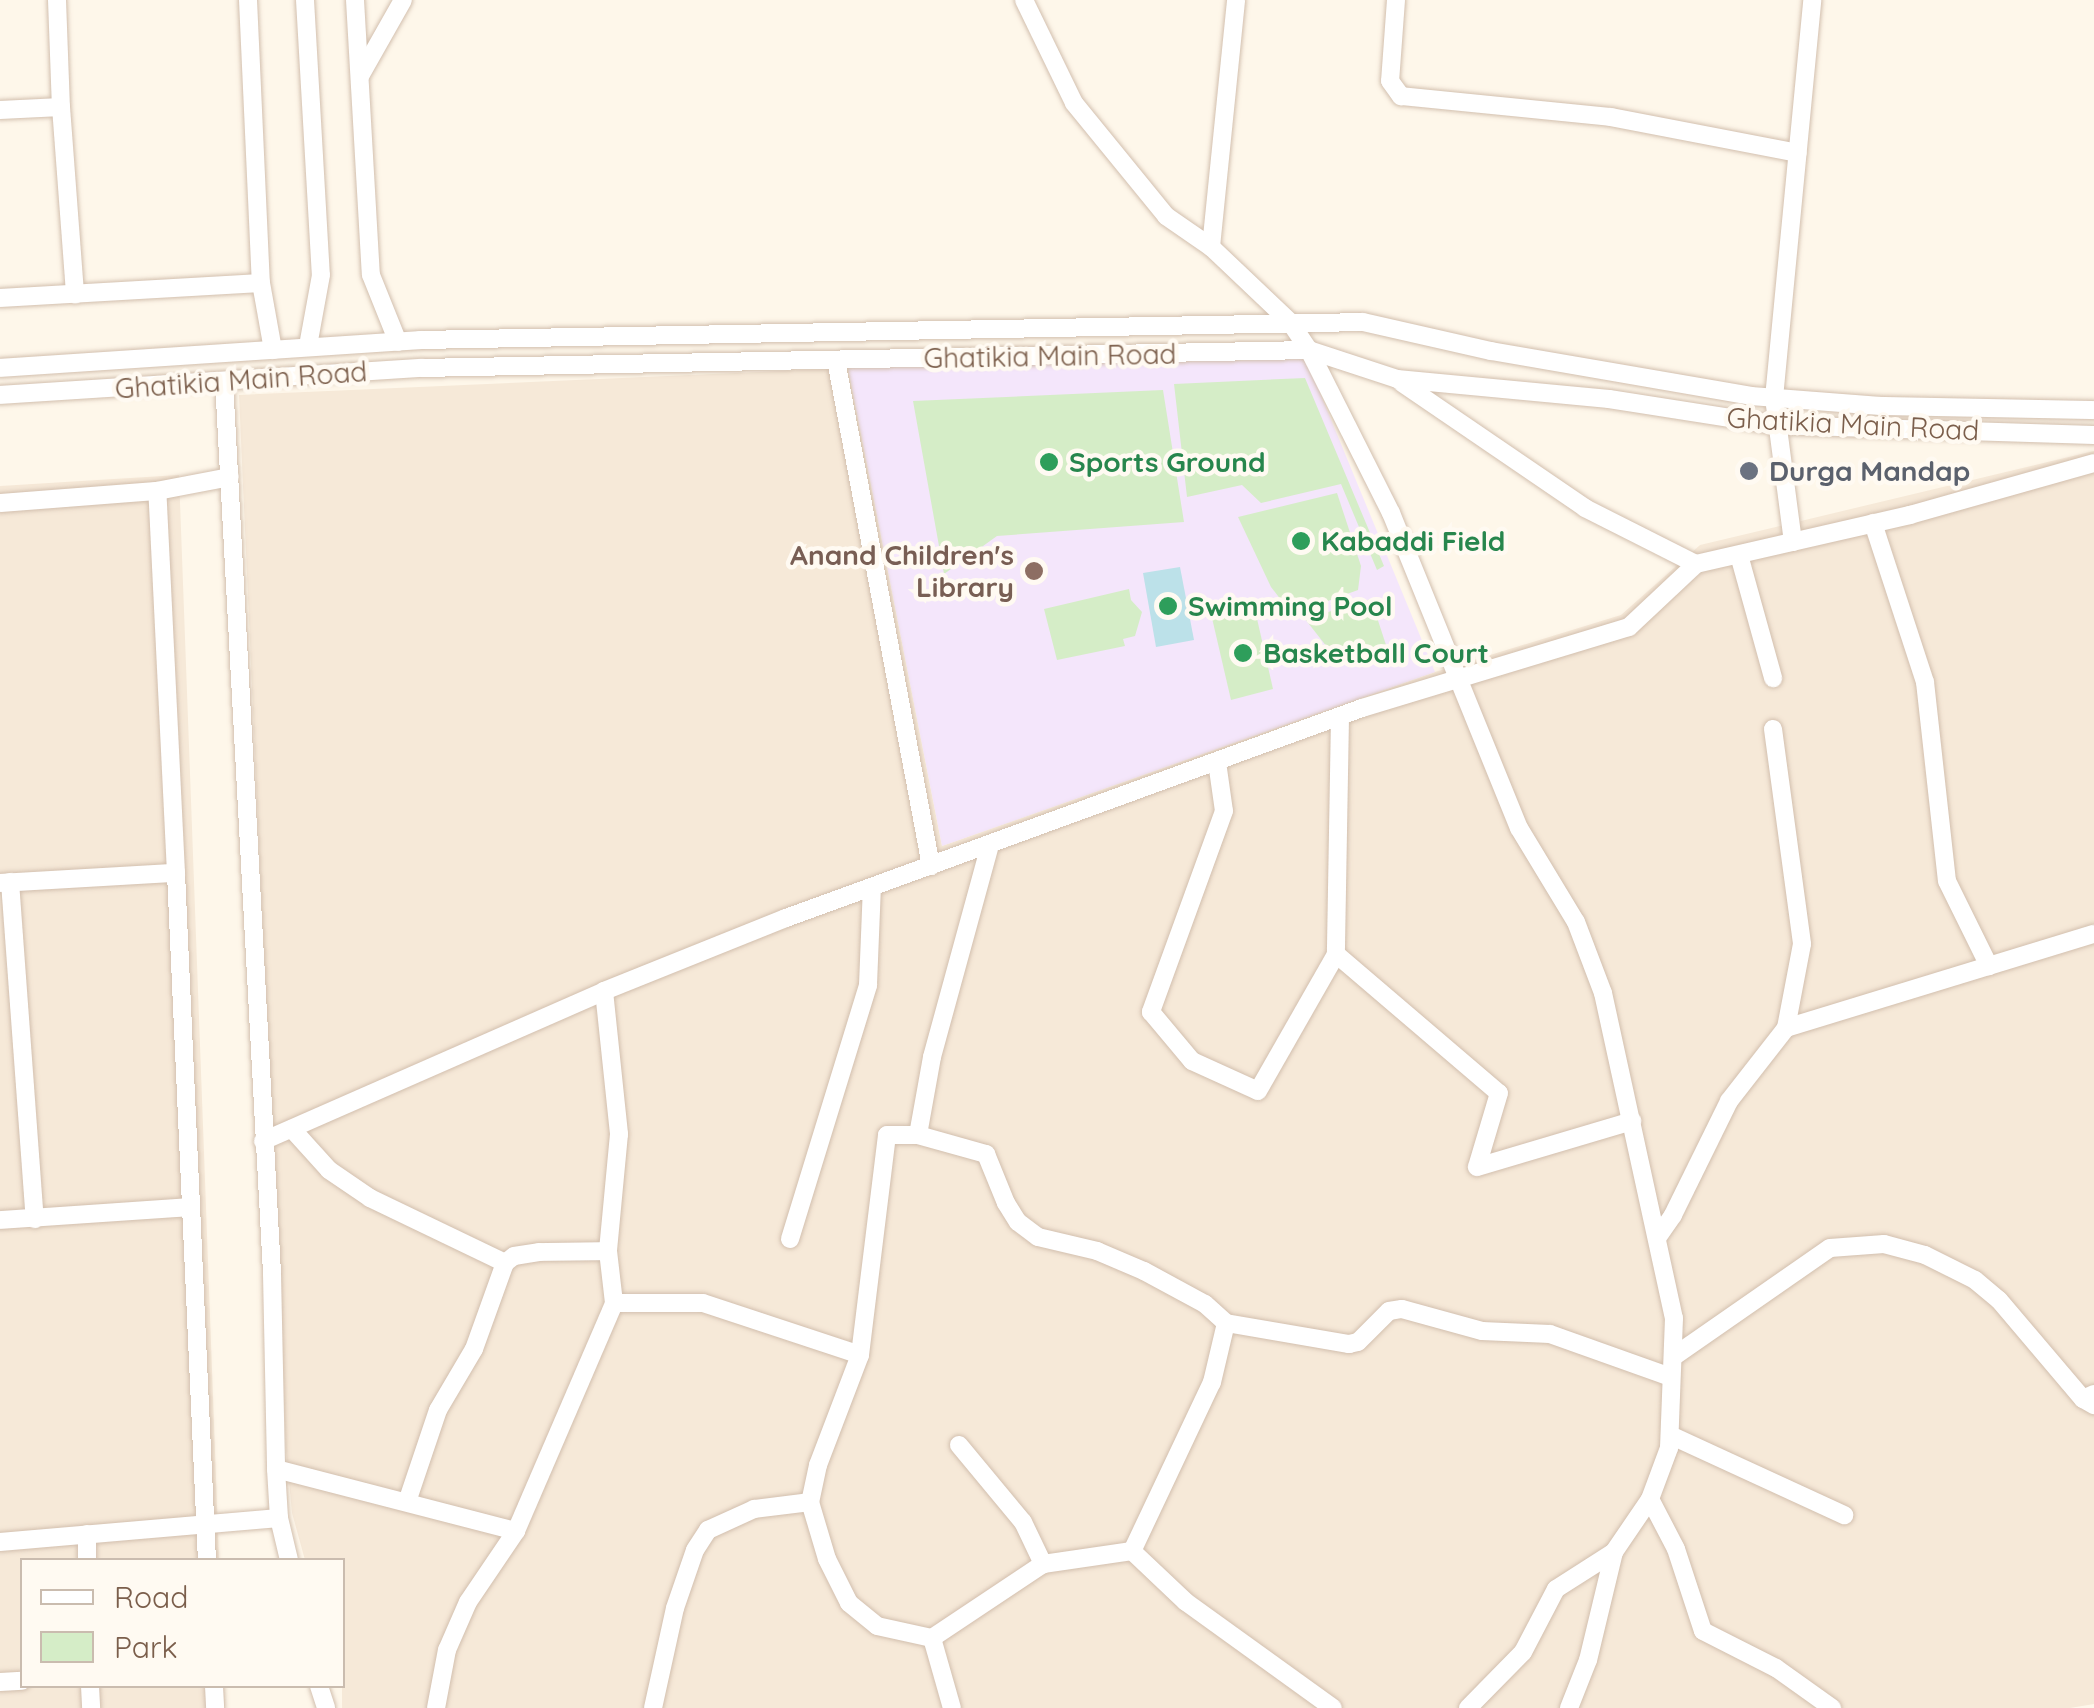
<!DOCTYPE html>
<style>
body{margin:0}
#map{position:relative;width:2094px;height:1708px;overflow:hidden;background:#fef7ea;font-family:Quicksand,sans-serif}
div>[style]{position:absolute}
.residential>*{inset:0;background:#f6e9d8}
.education>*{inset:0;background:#f4e6fb}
.green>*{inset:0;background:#d5edc7}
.water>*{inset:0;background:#bce1e9}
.roads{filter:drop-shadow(0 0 2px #d2bfae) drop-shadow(0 0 2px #d2bfae)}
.minor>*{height:18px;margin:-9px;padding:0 9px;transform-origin:9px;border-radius:9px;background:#fff}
.dots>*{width:28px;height:28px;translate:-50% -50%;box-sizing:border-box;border:5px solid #fffaf2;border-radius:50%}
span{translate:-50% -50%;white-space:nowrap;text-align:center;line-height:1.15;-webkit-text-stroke:9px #fffaf2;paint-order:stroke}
.street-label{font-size:28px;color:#7b5e4b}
.leisure-label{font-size:28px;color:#27864d;font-weight:700}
.left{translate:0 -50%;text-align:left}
.worship-label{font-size:28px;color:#5b616d;font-weight:700}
.education-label{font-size:28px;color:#785e54;font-weight:700}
.right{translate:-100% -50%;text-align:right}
.legend{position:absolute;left:20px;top:1558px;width:325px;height:130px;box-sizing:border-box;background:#fffaf2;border:2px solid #cabcaf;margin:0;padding:12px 18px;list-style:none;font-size:30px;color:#7b5e4b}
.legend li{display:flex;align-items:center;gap:20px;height:50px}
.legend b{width:50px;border:2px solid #cabcaf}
</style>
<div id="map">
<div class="residential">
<i style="clip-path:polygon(848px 368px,942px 846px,1435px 672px,1621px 615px,1700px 545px,2094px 451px,2094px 1704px,2070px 1708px,342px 1708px,342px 1560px,305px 1560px,292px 1513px,286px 1449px,239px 395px)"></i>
<i style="clip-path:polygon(179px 475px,219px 1560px,22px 1560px,22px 1686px,224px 1686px,225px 1708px,0 1708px,0 486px)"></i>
</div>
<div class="education">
<i style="clip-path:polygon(1306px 359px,1435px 672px,942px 846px,848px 368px)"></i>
</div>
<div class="green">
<i style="clip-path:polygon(1305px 378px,1384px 566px,1377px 570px,1341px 484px,1261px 503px,1242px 485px,1187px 497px,1174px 384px)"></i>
<i style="clip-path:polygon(1163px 390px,1184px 522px,997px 536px,944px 574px,913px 401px)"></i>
<i style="clip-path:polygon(1337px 493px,1361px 566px,1358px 590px,1292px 614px,1271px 587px,1238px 517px)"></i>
<i style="clip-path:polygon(1129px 589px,1131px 600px,1142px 612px,1135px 636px,1123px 639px,1125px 646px,1057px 660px,1044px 609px)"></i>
<i style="clip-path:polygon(1371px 599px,1386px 645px,1338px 661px,1305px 619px)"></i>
<i style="clip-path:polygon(1255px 610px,1273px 689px,1231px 700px,1212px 618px)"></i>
</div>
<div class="water">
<i style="clip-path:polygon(1180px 567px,1194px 640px,1156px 647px,1143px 573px)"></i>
</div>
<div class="roads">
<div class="minor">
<i style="left:57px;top:0;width:107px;rotate:87.9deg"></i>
<i style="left:248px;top:0;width:283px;rotate:87.4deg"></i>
<i style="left:305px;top:0;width:275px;rotate:86.7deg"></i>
<i style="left:321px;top:275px;width:72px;rotate:100.4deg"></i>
<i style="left:355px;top:0;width:275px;rotate:86.7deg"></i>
<i style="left:371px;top:275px;width:72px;rotate:68.1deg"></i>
<i style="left:1024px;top:0;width:114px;rotate:64.1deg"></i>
<i style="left:1074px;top:103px;width:146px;rotate:50.8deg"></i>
<i style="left:1166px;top:216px;width:55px;rotate:34.6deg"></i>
<i style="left:1211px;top:247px;width:109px;rotate:43.5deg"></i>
<i style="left:1290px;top:322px;width:34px;rotate:56deg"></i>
<i style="left:1309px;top:350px;width:182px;rotate:63.3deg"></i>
<i style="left:1391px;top:513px;width:340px;rotate:67.9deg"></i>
<i style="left:1519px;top:828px;width:110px;rotate:58.8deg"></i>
<i style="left:1576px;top:922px;width:76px;rotate:69.2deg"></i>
<i style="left:1603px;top:993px;width:333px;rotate:77.7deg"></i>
<i style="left:1674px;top:1318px;width:130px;rotate:92.2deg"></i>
<i style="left:1669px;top:1448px;width:54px;rotate:110.4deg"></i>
<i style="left:1650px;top:1499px;width:64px;rotate:124.2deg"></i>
<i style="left:1614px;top:1552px;width:111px;rotate:103.5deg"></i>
<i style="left:1588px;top:1660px;width:52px;rotate:111.6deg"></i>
<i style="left:1396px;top:0;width:81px;rotate:94.2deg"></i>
<i style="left:1390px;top:81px;width:19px;rotate:54deg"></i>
<i style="left:1401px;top:96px;width:211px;rotate:5.7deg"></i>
<i style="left:1611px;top:117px;width:190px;rotate:10.9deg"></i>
<i style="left:360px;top:76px;width:87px;rotate:-60.5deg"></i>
<i style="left:0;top:110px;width:61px;rotate:-2.8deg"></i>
<i style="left:61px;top:107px;width:188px;rotate:85.7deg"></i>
<i style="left:1211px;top:247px;width:248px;rotate:-84.2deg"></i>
<i style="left:0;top:298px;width:261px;rotate:-3.3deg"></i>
<i style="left:261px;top:283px;width:68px;rotate:79.8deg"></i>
<i style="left:836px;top:360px;width:515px;rotate:79.37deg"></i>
<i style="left:0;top:368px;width:421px;rotate:-3.8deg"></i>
<i style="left:420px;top:340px;width:943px;rotate:-1.09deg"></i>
<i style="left:1363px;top:322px;width:131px;rotate:12.8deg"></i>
<i style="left:1491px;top:351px;width:264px;rotate:9.8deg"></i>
<i style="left:1751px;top:396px;width:130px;rotate:4.4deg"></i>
<i style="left:1881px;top:406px;width:213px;rotate:1.1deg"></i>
<i style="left:224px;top:381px;width:894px;rotate:86.92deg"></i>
<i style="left:272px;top:1274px;width:195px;rotate:88.8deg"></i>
<i style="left:276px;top:1469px;width:49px;rotate:86.5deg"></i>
<i style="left:279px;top:1518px;width:43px;rotate:76.6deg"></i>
<i style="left:1402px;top:383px;width:222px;rotate:34.3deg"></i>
<i style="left:1585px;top:508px;width:124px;rotate:26.8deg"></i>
<i style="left:0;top:395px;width:422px;rotate:-3.7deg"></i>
<i style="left:421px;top:368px;width:888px;rotate:-1.16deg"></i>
<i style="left:1309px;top:350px;width:93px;rotate:18.2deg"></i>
<i style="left:1397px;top:379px;width:213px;rotate:5.4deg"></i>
<i style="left:1609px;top:399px;width:168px;rotate:8.9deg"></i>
<i style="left:1775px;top:425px;width:319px;rotate:1.8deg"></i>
<i style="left:0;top:503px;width:157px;rotate:-4.4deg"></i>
<i style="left:1873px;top:523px;width:167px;rotate:71.9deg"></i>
<i style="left:1925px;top:682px;width:200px;rotate:83.7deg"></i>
<i style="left:1947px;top:881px;width:95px;rotate:63.7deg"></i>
<i style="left:1793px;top:542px;width:145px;rotate:-97.5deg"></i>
<i style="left:1774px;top:398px;width:400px;rotate:-84.5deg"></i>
<i style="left:1739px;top:555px;width:128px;rotate:74.5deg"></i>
<i style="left:1340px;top:717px;width:237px;rotate:91deg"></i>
<i style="left:1336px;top:954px;width:214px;rotate:40.5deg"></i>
<i style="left:1499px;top:1093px;width:77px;rotate:106.6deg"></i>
<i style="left:1477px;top:1167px;width:162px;rotate:-16.5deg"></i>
<i style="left:1773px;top:729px;width:217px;rotate:82.3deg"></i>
<i style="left:1802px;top:944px;width:86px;rotate:100.8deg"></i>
<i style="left:1217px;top:762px;width:49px;rotate:81.9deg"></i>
<i style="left:1224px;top:811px;width:214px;rotate:110deg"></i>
<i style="left:1151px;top:1012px;width:64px;rotate:50.1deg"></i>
<i style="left:1192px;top:1061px;width:72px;rotate:24.4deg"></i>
<i style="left:1258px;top:1091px;width:158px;rotate:-60.3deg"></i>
<i style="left:990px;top:845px;width:220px;rotate:105.3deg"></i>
<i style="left:932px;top:1057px;width:79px;rotate:100.2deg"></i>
<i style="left:918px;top:1135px;width:71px;rotate:15.6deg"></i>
<i style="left:986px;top:1154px;width:53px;rotate:67.8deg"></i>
<i style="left:1006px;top:1203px;width:22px;rotate:58deg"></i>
<i style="left:1018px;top:1222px;width:25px;rotate:37deg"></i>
<i style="left:1038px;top:1237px;width:61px;rotate:13.3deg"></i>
<i style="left:1097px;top:1251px;width:51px;rotate:23.1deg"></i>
<i style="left:1144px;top:1271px;width:69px;rotate:28.4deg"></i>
<i style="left:1205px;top:1304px;width:28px;rotate:42deg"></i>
<i style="left:1226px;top:1323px;width:61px;rotate:103.3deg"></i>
<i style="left:1212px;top:1382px;width:187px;rotate:115.3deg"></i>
<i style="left:1132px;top:1551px;width:74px;rotate:43.4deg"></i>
<i style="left:1186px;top:1602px;width:181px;rotate:35.8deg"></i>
<i style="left:176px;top:873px;width:688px;rotate:87.42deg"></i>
<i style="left:10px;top:882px;width:338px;rotate:85.8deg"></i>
<i style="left:0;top:883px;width:176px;rotate:-3.3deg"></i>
<i style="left:176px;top:873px;width:382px;rotate:-92.8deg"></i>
<i style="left:157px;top:491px;width:74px;rotate:-10.9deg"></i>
<i style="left:604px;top:991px;width:144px;rotate:84deg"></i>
<i style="left:619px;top:1134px;width:118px;rotate:95.4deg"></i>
<i style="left:608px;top:1251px;width:52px;rotate:83.4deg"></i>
<i style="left:292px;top:1129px;width:55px;rotate:47.9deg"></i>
<i style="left:329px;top:1170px;width:50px;rotate:34.3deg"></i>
<i style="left:370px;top:1198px;width:150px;rotate:25.7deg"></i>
<i style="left:918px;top:1135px;width:31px;rotate:180deg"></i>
<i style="left:887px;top:1135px;width:222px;rotate:97deg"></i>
<i style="left:860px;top:1355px;width:118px;rotate:110.9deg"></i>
<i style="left:818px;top:1465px;width:38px;rotate:102deg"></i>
<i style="left:810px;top:1502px;width:59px;rotate:73.4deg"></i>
<i style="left:827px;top:1559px;width:49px;rotate:63.4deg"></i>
<i style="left:849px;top:1603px;width:36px;rotate:39deg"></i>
<i style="left:877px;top:1626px;width:56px;rotate:12.3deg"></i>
<i style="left:932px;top:1638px;width:133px;rotate:-33.7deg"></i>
<i style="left:1043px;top:1564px;width:90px;rotate:-8.3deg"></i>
<i style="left:263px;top:1141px;width:373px;rotate:-23.7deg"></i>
<i style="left:604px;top:991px;width:196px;rotate:-21.9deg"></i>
<i style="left:786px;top:918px;width:613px;rotate:-20.03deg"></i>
<i style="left:1362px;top:708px;width:279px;rotate:-16.9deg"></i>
<i style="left:1629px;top:627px;width:92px;rotate:-43.2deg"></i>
<i style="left:1696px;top:564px;width:220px;rotate:-12.9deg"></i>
<i style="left:1910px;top:515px;width:191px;rotate:-15.8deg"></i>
<i style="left:0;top:1220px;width:190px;rotate:-3.9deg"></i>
<i style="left:1657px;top:1238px;width:28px;rotate:-55deg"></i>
<i style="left:1673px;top:1215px;width:127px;rotate:-63.8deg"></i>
<i style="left:1729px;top:1101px;width:93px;rotate:-52deg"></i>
<i style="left:1786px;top:1028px;width:322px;rotate:-17deg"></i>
<i style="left:790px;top:1239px;width:266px;rotate:-72.9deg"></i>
<i style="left:868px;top:985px;width:98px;rotate:-87.7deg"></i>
<i style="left:1226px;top:1323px;width:125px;rotate:9.7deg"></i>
<i style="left:1349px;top:1344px;width:9px;rotate:-13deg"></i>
<i style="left:1358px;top:1342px;width:44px;rotate:-45deg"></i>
<i style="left:1389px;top:1311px;width:13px;rotate:-9deg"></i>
<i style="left:1402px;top:1309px;width:83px;rotate:15.4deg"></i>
<i style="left:1482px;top:1331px;width:68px;rotate:2.5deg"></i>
<i style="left:1550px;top:1334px;width:128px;rotate:19.6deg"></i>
<i style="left:1673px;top:1357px;width:191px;rotate:-34.8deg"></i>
<i style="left:1830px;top:1248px;width:54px;rotate:-4.2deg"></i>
<i style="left:1884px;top:1244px;width:42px;rotate:15deg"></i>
<i style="left:1925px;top:1255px;width:56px;rotate:26.6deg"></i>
<i style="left:1975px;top:1280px;width:31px;rotate:40deg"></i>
<i style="left:1999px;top:1300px;width:130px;rotate:49.7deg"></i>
<i style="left:2094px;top:1394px;width:12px;rotate:156deg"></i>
<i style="left:2083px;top:1399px;width:13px;rotate:29deg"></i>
<i style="left:1670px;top:1435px;width:192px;rotate:24.7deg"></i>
<i style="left:959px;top:1445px;width:100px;rotate:50.3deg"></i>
<i style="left:1023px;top:1522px;width:47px;rotate:64.5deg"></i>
<i style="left:276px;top:1469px;width:248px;rotate:14.5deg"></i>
<i style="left:516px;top:1531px;width:248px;rotate:-66.7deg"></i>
<i style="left:614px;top:1303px;width:89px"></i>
<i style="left:703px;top:1303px;width:165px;rotate:18.3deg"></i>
<i style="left:1650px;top:1499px;width:56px;rotate:62.5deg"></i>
<i style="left:1676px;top:1549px;width:86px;rotate:71.8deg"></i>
<i style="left:1703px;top:1631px;width:82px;rotate:26.9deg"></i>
<i style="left:1776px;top:1668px;width:69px;rotate:35.5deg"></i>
<i style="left:407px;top:1502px;width:97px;rotate:-71.4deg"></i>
<i style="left:438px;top:1410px;width:71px;rotate:-59.5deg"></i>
<i style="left:474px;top:1349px;width:91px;rotate:-70.2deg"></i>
<i style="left:505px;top:1263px;width:11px;rotate:-38deg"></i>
<i style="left:514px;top:1256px;width:25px;rotate:-9deg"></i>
<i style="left:539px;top:1252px;width:69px;rotate:-0.8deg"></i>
<i style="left:87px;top:1534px;width:26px;rotate:90deg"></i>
<i style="left:0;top:1542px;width:280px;rotate:-4.9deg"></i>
<i style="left:932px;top:1638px;width:73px;rotate:74.1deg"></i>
<i style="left:0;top:1682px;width:22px;rotate:-3deg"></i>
<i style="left:90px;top:1686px;width:22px;rotate:87deg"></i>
<i style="left:214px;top:1686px;width:22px;rotate:87deg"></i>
<i style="left:319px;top:1686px;width:23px;rotate:72deg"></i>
<i style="left:436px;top:1708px;width:59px;rotate:-79.3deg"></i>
<i style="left:447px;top:1650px;width:52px;rotate:-66.4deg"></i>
<i style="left:468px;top:1602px;width:86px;rotate:-55.9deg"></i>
<i style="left:653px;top:1708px;width:102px;rotate:-77.6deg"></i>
<i style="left:675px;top:1608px;width:61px;rotate:-71deg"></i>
<i style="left:695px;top:1550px;width:24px;rotate:-57deg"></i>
<i style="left:708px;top:1530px;width:51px;rotate:-24.5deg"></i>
<i style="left:754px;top:1509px;width:56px;rotate:-7.1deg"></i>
<i style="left:1468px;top:1708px;width:78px;rotate:-45.5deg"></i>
<i style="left:1523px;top:1652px;width:71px;rotate:-62.4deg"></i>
<i style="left:1556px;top:1589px;width:69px;rotate:-32.5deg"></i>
</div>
</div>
<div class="dots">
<i style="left:1049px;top:462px;background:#2e9e5b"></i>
<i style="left:1749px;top:471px;background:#6b7280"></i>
<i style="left:1301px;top:541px;background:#2e9e5b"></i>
<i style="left:1034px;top:571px;background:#8d6e63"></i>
<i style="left:1168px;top:606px;background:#2e9e5b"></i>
<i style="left:1243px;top:653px;background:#2e9e5b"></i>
</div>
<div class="street-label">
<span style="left:1050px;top:356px;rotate:-1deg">Ghatikia Main Road</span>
<span style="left:241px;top:380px;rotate:-4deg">Ghatikia Main Road</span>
<span style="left:1853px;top:424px;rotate:3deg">Ghatikia Main Road</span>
</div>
<div class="leisure-label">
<span class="left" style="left:1069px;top:462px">Sports Ground</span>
<span class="left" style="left:1321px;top:541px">Kabaddi Field</span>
<span class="left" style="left:1188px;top:606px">Swimming Pool</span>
<span class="left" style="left:1263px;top:653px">Basketball Court</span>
</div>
<div class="worship-label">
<span class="left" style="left:1769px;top:471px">Durga Mandap</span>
</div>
<div class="education-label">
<span class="right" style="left:1014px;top:571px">Anand Children's<br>Library</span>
</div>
<ul class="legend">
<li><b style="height:12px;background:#fff"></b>Road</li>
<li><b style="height:28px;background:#d5edc7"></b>Park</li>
</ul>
</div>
